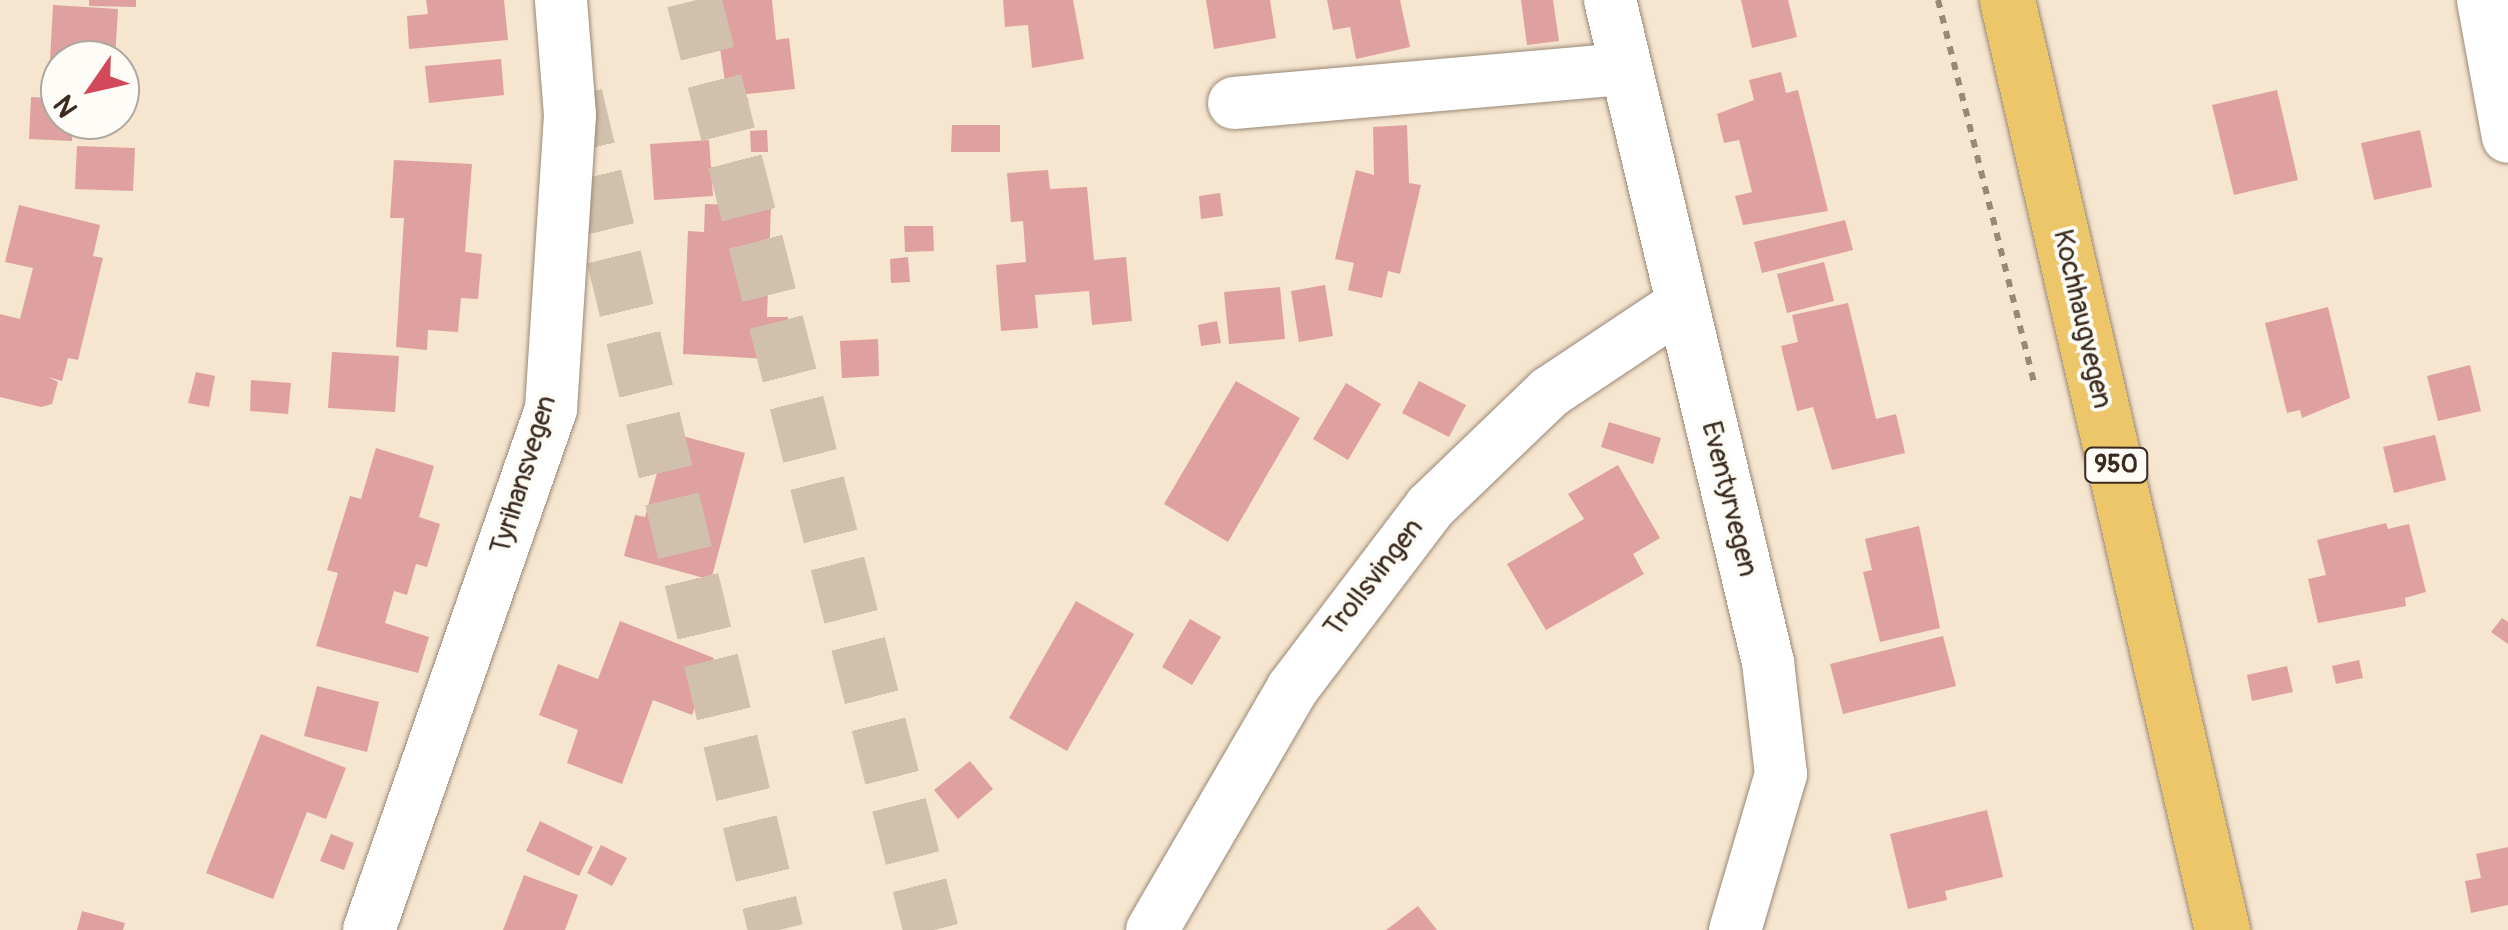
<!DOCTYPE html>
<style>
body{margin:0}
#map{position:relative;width:2508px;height:930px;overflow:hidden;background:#f6e5cf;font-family:Pangolin,sans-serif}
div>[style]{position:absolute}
.building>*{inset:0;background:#dfa19f}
.trunk-tunnel>*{height:55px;margin-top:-27.5px;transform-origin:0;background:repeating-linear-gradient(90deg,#d1c0ac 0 55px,transparent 0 83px)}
.path>*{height:6px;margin-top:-3px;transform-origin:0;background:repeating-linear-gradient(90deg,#988876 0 8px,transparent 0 16px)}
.roads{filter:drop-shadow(0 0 2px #988876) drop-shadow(0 0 2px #988876)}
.minor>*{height:52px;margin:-26px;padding:0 26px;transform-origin:26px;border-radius:26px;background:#fff}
.primary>*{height:55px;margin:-27.5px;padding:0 27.5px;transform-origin:27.5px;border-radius:27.5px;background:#ecc669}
span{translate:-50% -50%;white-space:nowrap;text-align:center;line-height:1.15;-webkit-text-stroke:8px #fdfcf7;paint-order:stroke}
.shield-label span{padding:2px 8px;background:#fdfcf7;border:2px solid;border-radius:8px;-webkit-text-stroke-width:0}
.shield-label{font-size:25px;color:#3b2a1e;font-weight:700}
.street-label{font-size:28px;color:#3b2a1e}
.north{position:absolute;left:40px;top:40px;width:100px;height:100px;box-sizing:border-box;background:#fdfcf7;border:2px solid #afa8a0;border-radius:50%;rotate:236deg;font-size:28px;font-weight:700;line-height:40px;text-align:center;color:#3b2a1e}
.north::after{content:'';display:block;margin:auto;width:35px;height:45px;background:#d1495b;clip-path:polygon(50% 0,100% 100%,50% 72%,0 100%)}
</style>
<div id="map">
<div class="building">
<i style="clip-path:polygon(89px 0,136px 0,136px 7px,89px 6px)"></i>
<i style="clip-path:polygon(426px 0,504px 0,508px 40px,409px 49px,407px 16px,428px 14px)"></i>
<i style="clip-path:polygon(713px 0,772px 0,776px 40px,789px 38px,795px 89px,727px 96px)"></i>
<i style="clip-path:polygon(1003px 0,1073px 0,1084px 59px,1032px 68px,1028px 25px,1005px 27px)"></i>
<i style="clip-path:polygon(1206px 0,1270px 0,1276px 38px,1214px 49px)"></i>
<i style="clip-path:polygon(1327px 0,1400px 0,1410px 47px,1356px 59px,1350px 27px,1333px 30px)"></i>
<i style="clip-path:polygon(1521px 0,1553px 0,1559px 41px,1527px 45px)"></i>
<i style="clip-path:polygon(1741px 0,1788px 0,1797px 37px,1752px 48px)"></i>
<i style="clip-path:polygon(53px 5px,118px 9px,115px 60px,60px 60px,60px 120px,111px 120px,111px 129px,73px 127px,72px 141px,29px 139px,31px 97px,48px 98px)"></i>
<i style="clip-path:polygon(501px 59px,504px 95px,429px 103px,425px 66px)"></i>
<i style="clip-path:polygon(1781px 72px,1786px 93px,1798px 90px,1828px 211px,1743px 225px,1735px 196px,1752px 192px,1739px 140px,1724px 143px,1717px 114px,1754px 100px,1749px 80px)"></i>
<i style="clip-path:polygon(2277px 90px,2298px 180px,2234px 195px,2212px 105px)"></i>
<i style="clip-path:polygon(748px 98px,750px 120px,708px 125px,705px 103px)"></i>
<i style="clip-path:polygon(952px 125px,1000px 125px,1000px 152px,951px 152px)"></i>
<i style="clip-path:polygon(1407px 125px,1409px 183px,1421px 185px,1400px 274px,1388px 271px,1382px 298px,1348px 290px,1354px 263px,1335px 259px,1356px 170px,1374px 175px,1373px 127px)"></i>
<i style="clip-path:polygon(767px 130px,768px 152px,751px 152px,750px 131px)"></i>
<i style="clip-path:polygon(2420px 130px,2432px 187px,2374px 200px,2361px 143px)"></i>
<i style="clip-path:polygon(709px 140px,713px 196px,654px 200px,650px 144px)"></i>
<i style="clip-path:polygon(77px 146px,135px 148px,133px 191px,75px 189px)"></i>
<i style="clip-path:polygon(394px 160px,472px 164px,465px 252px,482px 254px,478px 299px,461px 298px,458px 332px,428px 330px,427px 350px,396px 347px,404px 218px,390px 218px)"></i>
<i style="clip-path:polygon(1048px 170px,1050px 189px,1087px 187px,1094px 260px,1126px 257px,1132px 321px,1092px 325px,1089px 291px,1035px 295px,1038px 328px,1001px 331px,996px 265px,1026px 262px,1023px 221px,1011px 222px,1007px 173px)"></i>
<i style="clip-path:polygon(1220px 193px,1223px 216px,1201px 219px,1199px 196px)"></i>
<i style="clip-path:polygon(705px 204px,771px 206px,767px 317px,788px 317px,786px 360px,683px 354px,688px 231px,704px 232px)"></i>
<i style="clip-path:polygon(19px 205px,100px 225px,93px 256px,103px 258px,78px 360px,68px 358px,62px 381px,48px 377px,58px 382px,52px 404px,41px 407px,0 397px,0 314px,20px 319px,33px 268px,5px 262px)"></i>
<i style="clip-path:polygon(1845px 220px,1853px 250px,1762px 273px,1754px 242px)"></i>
<i style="clip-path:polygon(904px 226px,933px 226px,934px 251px,905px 252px)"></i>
<i style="clip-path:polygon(908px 257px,910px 282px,891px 283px,890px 259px)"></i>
<i style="clip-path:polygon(1824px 262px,1834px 301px,1787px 313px,1777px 274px)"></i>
<i style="clip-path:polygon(1325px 285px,1333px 336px,1299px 342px,1291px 291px)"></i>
<i style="clip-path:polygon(1280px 287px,1285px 339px,1229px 344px,1224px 292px)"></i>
<i style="clip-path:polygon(1848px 303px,1876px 419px,1896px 414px,1905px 453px,1832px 470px,1813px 407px,1797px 411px,1781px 346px,1798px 342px,1792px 315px)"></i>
<i style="clip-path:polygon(2328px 307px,2350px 398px,2302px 418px,2300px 410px,2287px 413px,2265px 323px)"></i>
<i style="clip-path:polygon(1217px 321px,1221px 343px,1201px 346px,1198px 325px)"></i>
<i style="clip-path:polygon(878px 339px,879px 376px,842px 378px,840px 341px)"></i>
<i style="clip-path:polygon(332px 352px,399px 356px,395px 412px,328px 408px)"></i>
<i style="clip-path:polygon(2470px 365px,2481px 411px,2438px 421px,2427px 376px)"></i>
<i style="clip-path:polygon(196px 372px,215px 376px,209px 407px,188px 403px)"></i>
<i style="clip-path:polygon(251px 380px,291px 383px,288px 414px,250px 411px)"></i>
<i style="clip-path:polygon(1236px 381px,1300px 418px,1228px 542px,1164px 504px)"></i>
<i style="clip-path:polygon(1419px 381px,1466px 405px,1449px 437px,1402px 413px)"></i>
<i style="clip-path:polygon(1346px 383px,1381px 404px,1348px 460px,1313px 439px)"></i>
<i style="clip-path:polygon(1609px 422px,1661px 438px,1653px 464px,1601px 447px)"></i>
<i style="clip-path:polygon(668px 432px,745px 453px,711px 580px,624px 556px,635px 515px,645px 517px)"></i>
<i style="clip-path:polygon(2435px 435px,2446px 480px,2394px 493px,2383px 447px)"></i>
<i style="clip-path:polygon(376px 448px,434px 466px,419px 517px,440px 524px,427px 567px,416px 564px,407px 595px,394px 591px,385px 623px,429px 637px,418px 673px,316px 646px,338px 573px,327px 570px,350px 496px,361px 499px)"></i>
<i style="clip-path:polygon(1618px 465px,1660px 538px,1633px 554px,1644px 574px,1546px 630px,1507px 564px,1584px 519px,1568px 494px)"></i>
<i style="clip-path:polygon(2386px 523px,2388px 529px,2409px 524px,2426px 592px,2405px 598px,2406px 606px,2318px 623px,2308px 579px,2326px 575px,2317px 540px)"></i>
<i style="clip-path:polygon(1919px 526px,1940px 628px,1880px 642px,1863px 572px,1872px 570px,1865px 539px)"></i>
<i style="clip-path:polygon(1076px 601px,1134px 634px,1067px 751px,1009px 718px)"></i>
<i style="clip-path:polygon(2502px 618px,2508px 622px,2508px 644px,2491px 632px)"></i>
<i style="clip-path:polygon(1190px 619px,1221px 637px,1192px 685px,1162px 667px)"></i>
<i style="clip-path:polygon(620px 621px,714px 658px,692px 715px,653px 700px,622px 784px,567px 763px,578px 730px,539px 715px,558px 664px,598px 679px)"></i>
<i style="clip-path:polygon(1943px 636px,1956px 686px,1843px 714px,1830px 664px)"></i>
<i style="clip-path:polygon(2359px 660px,2363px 678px,2336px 684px,2332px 666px)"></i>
<i style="clip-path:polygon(2287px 666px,2293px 692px,2252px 701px,2247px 675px)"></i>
<i style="clip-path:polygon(317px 686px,379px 702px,367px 752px,304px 736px)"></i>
<i style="clip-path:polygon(261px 734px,346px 768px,326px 819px,307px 812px,273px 899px,206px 873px)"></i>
<i style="clip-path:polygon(970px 761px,993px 789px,958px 819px,934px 790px)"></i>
<i style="clip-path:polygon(1987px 810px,2003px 877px,1945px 891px,1947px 900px,1908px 909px,1890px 834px)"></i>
<i style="clip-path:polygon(540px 821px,593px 847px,579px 876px,526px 851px)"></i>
<i style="clip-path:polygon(331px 834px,354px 843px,344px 870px,320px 861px)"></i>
<i style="clip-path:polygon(601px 845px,627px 858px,612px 886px,587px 873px)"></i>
<i style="clip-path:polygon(2508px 847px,2508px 905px,2471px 913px,2465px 881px,2481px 878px,2476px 854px)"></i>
<i style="clip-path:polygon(524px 875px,578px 895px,565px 930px,503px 930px)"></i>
<i style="clip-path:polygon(1418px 906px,1437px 930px,1386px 930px)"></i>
<i style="clip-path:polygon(82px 911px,125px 923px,123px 930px,77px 930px)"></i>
</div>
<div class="trunk-tunnel">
<i style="left:694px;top:0;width:960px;rotate:75.7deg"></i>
<i style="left:575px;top:95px;width:859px;rotate:76.47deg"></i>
</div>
<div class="path">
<i style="left:1938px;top:0;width:399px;rotate:75.9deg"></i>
</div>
<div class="roads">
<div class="minor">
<i style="left:1610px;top:0;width:681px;rotate:76.58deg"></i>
<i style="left:1768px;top:662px;width:113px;rotate:83.4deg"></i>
<i style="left:1781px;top:774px;width:163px;rotate:106.4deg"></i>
<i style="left:2483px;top:0;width:139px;rotate:79.7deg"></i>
<i style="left:1234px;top:103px;width:392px;rotate:-5deg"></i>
<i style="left:369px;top:930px;width:552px;rotate:-70.74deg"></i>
<i style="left:551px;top:409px;width:295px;rotate:-86.3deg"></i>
<i style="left:570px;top:115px;width:115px;rotate:-94.5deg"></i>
<i style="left:1152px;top:930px;width:279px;rotate:-59.8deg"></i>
<i style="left:1292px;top:689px;width:228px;rotate:-52.8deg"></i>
<i style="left:1430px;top:507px;width:166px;rotate:-43.8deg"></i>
<i style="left:1550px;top:392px;width:159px;rotate:-33.7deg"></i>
</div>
<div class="primary">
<i style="left:2007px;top:0;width:955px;rotate:76.98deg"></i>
</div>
</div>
<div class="shield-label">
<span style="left:2116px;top:465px">950</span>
</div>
<div class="street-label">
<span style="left:2082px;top:319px;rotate:77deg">Kochhaugvegen</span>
<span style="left:524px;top:475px;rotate:-73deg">Tyrihansvegen</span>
<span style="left:1729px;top:499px;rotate:76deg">Eventyrvegen</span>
<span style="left:1374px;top:578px;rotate:-52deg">Trollsvingen</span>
</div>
<div class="north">N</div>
</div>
